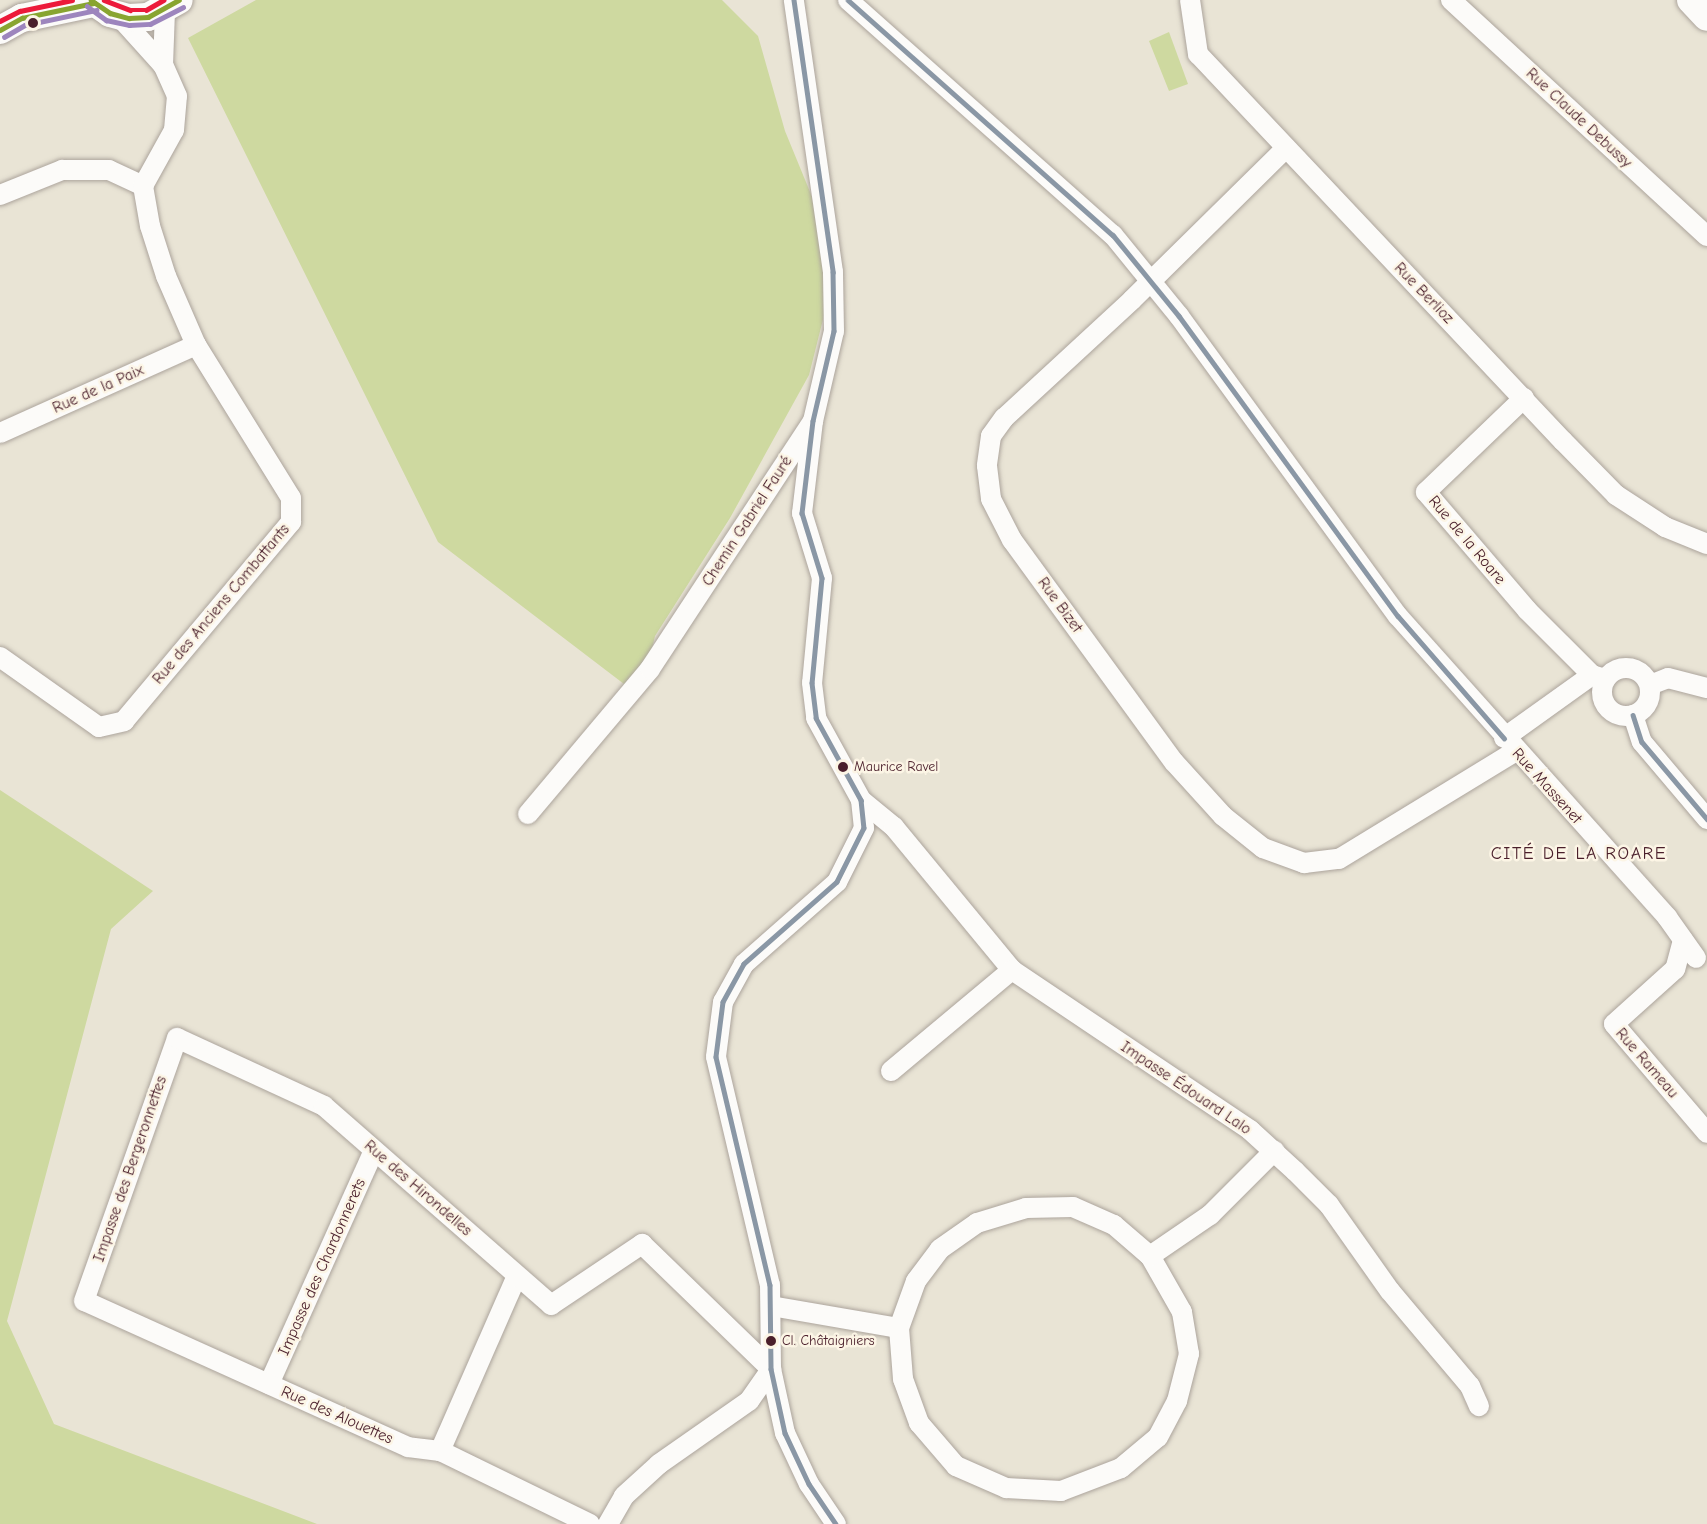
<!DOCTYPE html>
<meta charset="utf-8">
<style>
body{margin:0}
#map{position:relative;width:1707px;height:1524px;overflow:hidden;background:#e9e4d5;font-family:"Comic Neue",sans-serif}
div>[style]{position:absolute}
.green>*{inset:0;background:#ced9a0}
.roads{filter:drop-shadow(0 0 2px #aca49c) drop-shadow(0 0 2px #aca49c)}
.street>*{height:20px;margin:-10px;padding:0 10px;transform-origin:10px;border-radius:10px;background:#fcfbf9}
.street>.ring{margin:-10px;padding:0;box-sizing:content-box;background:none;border:20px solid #fcfbf9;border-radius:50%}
.secondary>*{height:28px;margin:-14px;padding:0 14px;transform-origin:14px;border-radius:14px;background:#fcfbf9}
.bus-1>*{height:4.5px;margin:-2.25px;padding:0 2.25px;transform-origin:2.25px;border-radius:2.25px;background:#8a97a5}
.bus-2>*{height:4.5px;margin:-2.25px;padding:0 2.25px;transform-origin:2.25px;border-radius:2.25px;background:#88a530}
.bus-3>*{height:4.5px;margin:-2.25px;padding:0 2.25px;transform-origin:2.25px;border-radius:2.25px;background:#9d85bd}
.bus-4>*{height:4.5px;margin:-2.25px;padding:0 2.25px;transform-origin:2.25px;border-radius:2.25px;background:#ec1a3a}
.dots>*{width:16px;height:16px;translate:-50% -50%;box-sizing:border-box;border:3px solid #fcf5e5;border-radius:50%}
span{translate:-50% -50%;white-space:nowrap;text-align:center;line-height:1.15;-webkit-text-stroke:5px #fcf5e5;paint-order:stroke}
.bus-label{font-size:14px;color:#4a1f2b}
.left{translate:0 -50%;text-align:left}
.street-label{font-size:16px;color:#4a1f2b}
.neighbourhood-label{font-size:18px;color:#4a1f2b;letter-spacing:1.5px}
</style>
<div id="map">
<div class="green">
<i style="clip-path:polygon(256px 0,722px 0,758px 36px,785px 131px,838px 260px,809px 375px,730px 518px,655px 636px,643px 687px,624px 684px,438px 542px,188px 38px)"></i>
<i style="clip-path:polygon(1169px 32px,1188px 84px,1169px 91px,1149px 41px)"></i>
<i style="clip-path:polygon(0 790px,153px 891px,111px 929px,7px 1321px,54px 1424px,317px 1524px,0 1524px)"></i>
</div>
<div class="roads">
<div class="street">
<i style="left:848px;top:0;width:354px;rotate:41.6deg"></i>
<i style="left:1113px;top:235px;width:104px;rotate:50.8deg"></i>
<i style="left:1179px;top:316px;width:371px;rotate:53.9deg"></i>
<i style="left:1398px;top:616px;width:404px;rotate:48.2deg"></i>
<i style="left:1667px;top:917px;width:50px;rotate:54.7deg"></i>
<i style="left:1190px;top:0;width:55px;rotate:81.6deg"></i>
<i style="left:1198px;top:54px;width:532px;rotate:46.68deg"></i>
<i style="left:1563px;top:441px;width:76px;rotate:45.5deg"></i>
<i style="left:1616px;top:495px;width:59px;rotate:33.1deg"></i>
<i style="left:1665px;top:527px;width:45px;rotate:22deg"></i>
<i style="left:1451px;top:0;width:348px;rotate:42.7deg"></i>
<i style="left:163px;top:65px;width:55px;rotate:-87.9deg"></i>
<i style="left:1286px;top:148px;width:216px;rotate:135.4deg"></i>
<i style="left:1132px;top:300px;width:174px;rotate:137.3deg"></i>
<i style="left:1004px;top:418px;width:22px;rotate:126deg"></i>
<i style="left:991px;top:436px;width:30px;rotate:98deg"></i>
<i style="left:987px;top:466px;width:33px;rotate:83deg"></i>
<i style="left:991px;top:499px;width:46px;rotate:62.9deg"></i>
<i style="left:1012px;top:540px;width:275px;rotate:53.9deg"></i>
<i style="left:1174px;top:762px;width:73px;rotate:47.8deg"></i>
<i style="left:1223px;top:816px;width:51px;rotate:38.7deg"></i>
<i style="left:1263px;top:848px;width:44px;rotate:20.1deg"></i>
<i style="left:1304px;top:863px;width:35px;rotate:-7deg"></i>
<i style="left:1339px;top:859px;width:207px;rotate:-31.4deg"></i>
<i style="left:0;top:195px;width:67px;rotate:-22deg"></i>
<i style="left:62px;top:170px;width:47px"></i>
<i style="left:109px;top:170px;width:38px;rotate:25deg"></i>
<i style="left:1524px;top:398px;width:136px;rotate:136.2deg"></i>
<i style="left:1426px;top:492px;width:155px;rotate:49.4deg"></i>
<i style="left:1527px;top:610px;width:92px;rotate:45deg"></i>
<i style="left:1592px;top:675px;width:14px;rotate:17deg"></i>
<i style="left:813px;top:421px;width:93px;rotate:96.8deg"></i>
<i style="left:802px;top:513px;width:68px;rotate:72.9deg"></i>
<i style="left:822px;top:578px;width:105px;rotate:95.4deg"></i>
<i style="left:812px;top:683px;width:35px;rotate:83deg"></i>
<i style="left:816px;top:718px;width:94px;rotate:61.2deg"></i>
<i style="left:861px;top:800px;width:28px;rotate:84deg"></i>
<i style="left:864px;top:828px;width:60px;rotate:116.6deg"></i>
<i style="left:837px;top:882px;width:124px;rotate:138.6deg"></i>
<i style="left:744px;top:964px;width:43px;rotate:118.9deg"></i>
<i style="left:723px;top:1002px;width:55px;rotate:97.3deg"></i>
<i style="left:716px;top:1057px;width:234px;rotate:76.7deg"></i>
<i style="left:770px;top:1285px;width:84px;rotate:89.3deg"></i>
<i style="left:771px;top:1369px;width:66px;rotate:77.7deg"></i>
<i style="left:785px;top:1433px;width:56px;rotate:64.8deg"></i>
<i style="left:809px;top:1484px;width:48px;rotate:56deg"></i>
<i style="left:0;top:433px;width:215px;rotate:-24.2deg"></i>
<i style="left:0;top:657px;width:121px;rotate:35.3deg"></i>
<i style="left:99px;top:727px;width:26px;rotate:-13deg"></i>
<i style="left:124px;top:721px;width:260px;rotate:-50deg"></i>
<i style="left:291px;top:522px;width:24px;rotate:-90deg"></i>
<i style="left:291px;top:498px;width:180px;rotate:-121.8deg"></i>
<i style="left:196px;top:345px;width:75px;rotate:-113.5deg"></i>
<i style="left:166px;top:276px;width:52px;rotate:-107.7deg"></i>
<i style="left:150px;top:226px;width:41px;rotate:-99.9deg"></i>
<i style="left:143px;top:186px;width:64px;rotate:-61deg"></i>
<i style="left:174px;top:130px;width:34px;rotate:-85deg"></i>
<i style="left:177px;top:96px;width:34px;rotate:-114deg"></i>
<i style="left:163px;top:65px;width:67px;rotate:-132deg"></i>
<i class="ring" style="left:1602px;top:668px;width:28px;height:28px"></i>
<i style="left:1650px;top:685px;width:19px;rotate:-21deg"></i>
<i style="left:1668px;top:678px;width:40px;rotate:14.4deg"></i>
<i style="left:1633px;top:715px;width:28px;rotate:72deg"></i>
<i style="left:1642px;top:742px;width:101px;rotate:49.8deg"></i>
<i style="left:1504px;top:738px;width:108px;rotate:-35.6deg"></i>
<i style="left:861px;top:800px;width:43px;rotate:39.3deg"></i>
<i style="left:894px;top:827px;width:185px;rotate:50.5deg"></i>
<i style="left:1012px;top:970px;width:287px;rotate:33.9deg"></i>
<i style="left:1250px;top:1130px;width:61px;rotate:42.3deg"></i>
<i style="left:1295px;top:1171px;width:48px;rotate:45deg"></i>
<i style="left:1329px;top:1205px;width:105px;rotate:54.7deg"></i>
<i style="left:1390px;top:1291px;width:124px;rotate:49.9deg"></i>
<i style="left:1470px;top:1386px;width:22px;rotate:66deg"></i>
<i style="left:528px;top:814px;width:189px;rotate:-49.9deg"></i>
<i style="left:650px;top:669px;width:297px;rotate:-56.7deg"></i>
<i style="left:813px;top:421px;width:92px;rotate:-76.9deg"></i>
<i style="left:834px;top:331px;width:59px;rotate:-91deg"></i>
<i style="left:833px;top:272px;width:275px;rotate:-98.2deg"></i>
<i style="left:1683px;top:940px;width:30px;rotate:105deg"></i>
<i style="left:1675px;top:969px;width:82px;rotate:138deg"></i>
<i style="left:1614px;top:1024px;width:143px;rotate:49.5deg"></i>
<i style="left:891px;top:1071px;width:158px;rotate:-39.9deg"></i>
<i style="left:771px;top:1306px;width:130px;rotate:9.8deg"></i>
<i style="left:899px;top:1328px;width:51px;rotate:85.5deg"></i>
<i style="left:903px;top:1379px;width:47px;rotate:70deg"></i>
<i style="left:919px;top:1423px;width:57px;rotate:49.3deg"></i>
<i style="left:956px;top:1466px;width:55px;rotate:23.7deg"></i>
<i style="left:1006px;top:1488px;width:55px;rotate:3.1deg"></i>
<i style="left:1061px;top:1491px;width:64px;rotate:-21deg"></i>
<i style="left:1121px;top:1468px;width:48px;rotate:-40deg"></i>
<i style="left:1158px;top:1437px;width:41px;rotate:-62.2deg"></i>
<i style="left:1177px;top:1401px;width:49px;rotate:-75.7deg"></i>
<i style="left:1189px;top:1354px;width:43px;rotate:-99.5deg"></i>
<i style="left:1182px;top:1312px;width:64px;rotate:-119.7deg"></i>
<i style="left:899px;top:1328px;width:50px;rotate:-70.1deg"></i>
<i style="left:916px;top:1281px;width:40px;rotate:-53deg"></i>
<i style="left:940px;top:1249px;width:45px;rotate:-35.1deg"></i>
<i style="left:977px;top:1223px;width:51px;rotate:-17deg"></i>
<i style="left:1026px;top:1208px;width:47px;rotate:-1.2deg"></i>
<i style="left:1073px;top:1207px;width:45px;rotate:23.7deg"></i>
<i style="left:1114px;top:1225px;width:48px;rotate:40.7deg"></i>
<i style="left:1150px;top:1256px;width:73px;rotate:-34.3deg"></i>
<i style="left:1210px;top:1215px;width:91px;rotate:-45deg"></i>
<i style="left:269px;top:1384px;width:256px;rotate:-65.8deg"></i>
<i style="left:440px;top:1451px;width:191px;rotate:-66.3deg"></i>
<i style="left:590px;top:1524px;width:167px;rotate:-154deg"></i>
<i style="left:440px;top:1451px;width:32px;rotate:-173deg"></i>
<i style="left:408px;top:1447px;width:355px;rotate:-155.7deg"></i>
<i style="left:84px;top:1301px;width:279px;rotate:-70.5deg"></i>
<i style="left:177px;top:1038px;width:162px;rotate:24.8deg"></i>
<i style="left:324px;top:1106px;width:302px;rotate:41.2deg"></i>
<i style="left:551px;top:1305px;width:110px;rotate:-33.8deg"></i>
<i style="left:642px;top:1244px;width:180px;rotate:44.1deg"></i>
<i style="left:608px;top:1524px;width:32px;rotate:-60deg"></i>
<i style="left:624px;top:1496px;width:47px;rotate:-42.4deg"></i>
<i style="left:659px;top:1464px;width:110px;rotate:-35deg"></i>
<i style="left:749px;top:1401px;width:39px;rotate:-55deg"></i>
</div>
<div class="secondary">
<i style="left:91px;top:0;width:23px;rotate:34deg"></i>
<i style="left:110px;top:13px;width:20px;rotate:15deg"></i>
<i style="left:129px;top:18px;width:19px;rotate:-3deg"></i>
<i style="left:148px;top:17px;width:35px;rotate:-29deg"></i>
<i style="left:1691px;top:0;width:23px;rotate:47deg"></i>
<i style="left:0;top:30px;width:25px;rotate:-29deg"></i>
<i style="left:22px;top:18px;width:74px;rotate:-11.8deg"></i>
</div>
</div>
<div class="bus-1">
<i style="left:794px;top:0;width:275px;rotate:81.8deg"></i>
<i style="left:833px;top:272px;width:59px;rotate:89deg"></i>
<i style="left:834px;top:331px;width:92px;rotate:103.1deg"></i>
<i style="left:813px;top:421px;width:93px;rotate:96.8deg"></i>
<i style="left:802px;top:513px;width:68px;rotate:72.9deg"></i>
<i style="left:822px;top:578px;width:105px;rotate:95.4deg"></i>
<i style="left:812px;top:683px;width:35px;rotate:83deg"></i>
<i style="left:816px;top:718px;width:94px;rotate:61.2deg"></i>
<i style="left:861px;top:800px;width:28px;rotate:84deg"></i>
<i style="left:864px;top:828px;width:60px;rotate:116.6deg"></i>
<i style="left:837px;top:882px;width:124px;rotate:138.6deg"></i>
<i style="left:744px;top:964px;width:43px;rotate:118.9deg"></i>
<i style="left:723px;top:1002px;width:55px;rotate:97.3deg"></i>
<i style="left:716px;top:1057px;width:234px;rotate:76.7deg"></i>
<i style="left:770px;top:1285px;width:84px;rotate:89.3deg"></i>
<i style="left:771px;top:1369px;width:66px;rotate:77.7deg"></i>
<i style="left:785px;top:1433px;width:56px;rotate:64.8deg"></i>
<i style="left:809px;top:1484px;width:48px;rotate:56deg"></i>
<i style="left:848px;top:0;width:354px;rotate:41.6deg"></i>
<i style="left:1113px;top:235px;width:104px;rotate:50.8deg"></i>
<i style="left:1179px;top:316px;width:371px;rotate:53.9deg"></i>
<i style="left:1398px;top:616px;width:162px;rotate:49deg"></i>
<i style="left:1633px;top:715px;width:28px;rotate:72deg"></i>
<i style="left:1642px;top:742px;width:101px;rotate:49.8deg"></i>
</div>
<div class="bus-2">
<i style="left:91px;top:0;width:23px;rotate:34deg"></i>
<i style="left:110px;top:13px;width:20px;rotate:15deg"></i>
<i style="left:129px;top:18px;width:19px;rotate:-3deg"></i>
<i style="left:148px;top:17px;width:35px;rotate:-29deg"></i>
<i style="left:0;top:30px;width:25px;rotate:-29deg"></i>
<i style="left:22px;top:18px;width:74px;rotate:-11.8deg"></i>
</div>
<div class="bus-3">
<i style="left:87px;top:6px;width:24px;rotate:36deg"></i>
<i style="left:106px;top:20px;width:24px;rotate:12deg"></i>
<i style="left:129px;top:25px;width:21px;rotate:-3deg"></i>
<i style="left:150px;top:24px;width:37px;rotate:-27deg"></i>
<i style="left:4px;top:37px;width:24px;rotate:-30deg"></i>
<i style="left:25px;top:25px;width:73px;rotate:-11.9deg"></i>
</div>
<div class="bus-4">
<i style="left:104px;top:0;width:28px;rotate:21deg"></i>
<i style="left:130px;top:10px;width:16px"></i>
<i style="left:146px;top:10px;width:20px;rotate:-30deg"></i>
<i style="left:0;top:21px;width:22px;rotate:-27deg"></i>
<i style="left:20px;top:11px;width:53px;rotate:-11.9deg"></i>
</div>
<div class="dots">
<i style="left:33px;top:23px;background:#4a1f2b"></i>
<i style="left:843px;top:767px;background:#4a1f2b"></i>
<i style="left:771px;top:1341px;background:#4a1f2b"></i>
</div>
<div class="bus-label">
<span class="left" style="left:854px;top:767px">Maurice Ravel</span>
<span class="left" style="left:782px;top:1341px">Cl. Châtaigniers</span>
</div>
<div class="street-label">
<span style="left:1579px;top:118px;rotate:43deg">Rue Claude Debussy</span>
<span style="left:1424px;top:293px;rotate:46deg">Rue Berlioz</span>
<span style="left:98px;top:389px;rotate:-24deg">Rue de la Paix</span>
<span style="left:747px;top:521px;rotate:-57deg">Chemin Gabriel Fauré</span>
<span style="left:1467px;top:540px;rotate:50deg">Rue de la Roare</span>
<span style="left:221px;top:604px;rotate:-50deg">Rue des Anciens Combattants</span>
<span style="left:1060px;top:605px;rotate:54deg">Rue Bizet</span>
<span style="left:1547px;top:786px;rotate:48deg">Rue Massenet</span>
<span style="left:1647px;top:1063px;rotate:49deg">Rue Rameau</span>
<span style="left:1186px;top:1088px;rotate:34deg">Impasse Édouard Lalo</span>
<span style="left:130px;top:1169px;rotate:-71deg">Impasse des Bergeronnettes</span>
<span style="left:418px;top:1188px;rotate:41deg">Rue des Hirondelles</span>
<span style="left:322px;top:1267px;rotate:-66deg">Impasse des Chardonnerets</span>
<span style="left:337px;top:1415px;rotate:24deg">Rue des Alouettes</span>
</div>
<div class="neighbourhood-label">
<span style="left:1579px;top:854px">CITÉ DE LA ROARE</span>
</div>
</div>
